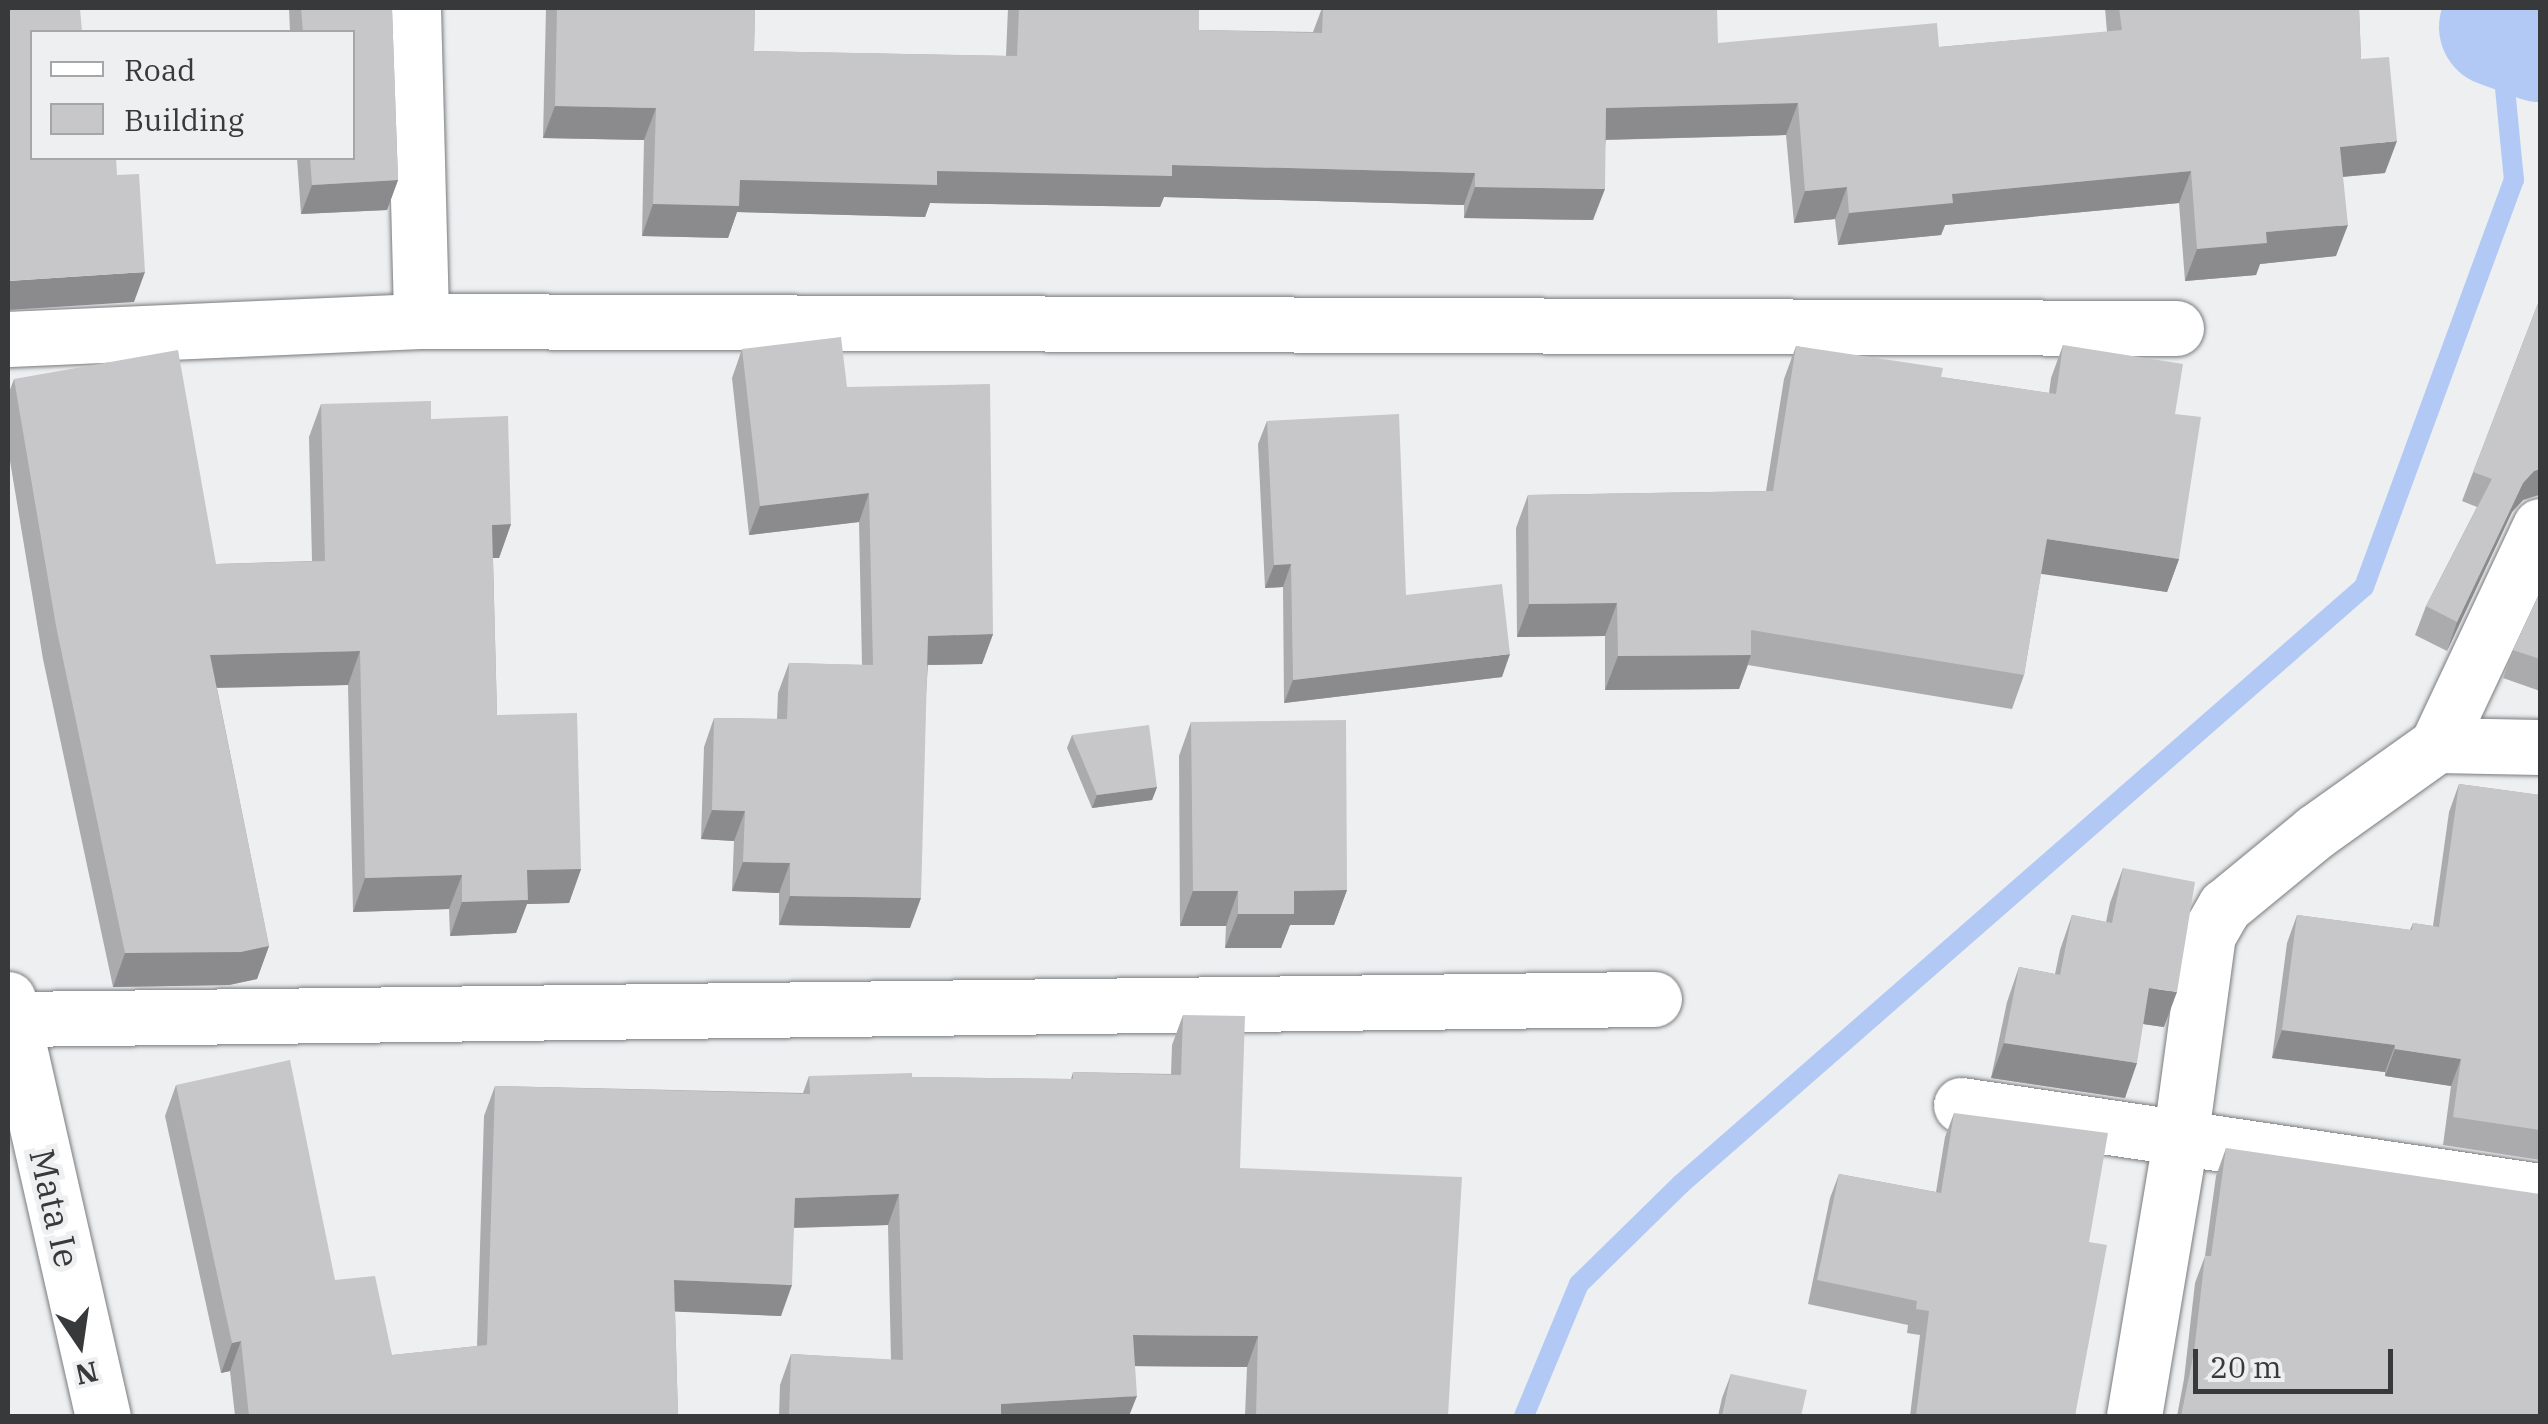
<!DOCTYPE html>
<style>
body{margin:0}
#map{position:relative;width:2548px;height:1424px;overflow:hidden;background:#edeff1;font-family:"IBM Plex Serif",serif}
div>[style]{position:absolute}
.stream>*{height:20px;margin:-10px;padding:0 10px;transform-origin:10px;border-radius:10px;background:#b3c9f5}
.river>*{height:120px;margin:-60px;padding:0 60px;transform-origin:60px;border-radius:60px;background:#b3c9f5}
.roads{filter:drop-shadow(0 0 2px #7a7c7e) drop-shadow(0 0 2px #7a7c7e)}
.street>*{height:55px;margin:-27.5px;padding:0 27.5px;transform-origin:27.5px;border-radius:27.5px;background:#fff}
.secondary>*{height:55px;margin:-27.5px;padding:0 27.5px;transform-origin:27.5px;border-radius:27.5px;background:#fff}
.wall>*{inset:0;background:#ababae}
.shaded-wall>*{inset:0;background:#8b8b8d}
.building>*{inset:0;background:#c7c7ca}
span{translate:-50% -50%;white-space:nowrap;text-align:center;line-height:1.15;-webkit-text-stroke:10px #edeff1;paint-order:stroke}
.street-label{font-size:35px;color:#38393a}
.frame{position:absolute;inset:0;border:10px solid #38393a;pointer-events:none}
.legend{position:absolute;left:30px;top:30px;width:325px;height:130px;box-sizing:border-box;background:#edeff1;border:2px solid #a5a6a8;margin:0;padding:12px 18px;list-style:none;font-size:30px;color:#38393a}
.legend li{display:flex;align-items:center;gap:20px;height:50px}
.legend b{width:50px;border:2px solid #a5a6a8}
.north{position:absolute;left:30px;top:1294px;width:100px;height:100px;-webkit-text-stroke:8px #edeff1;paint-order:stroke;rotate:167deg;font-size:28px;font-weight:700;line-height:40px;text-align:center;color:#38393a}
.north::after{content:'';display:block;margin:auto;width:35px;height:45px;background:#38393a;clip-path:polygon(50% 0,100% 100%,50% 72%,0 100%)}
.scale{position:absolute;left:2193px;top:1349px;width:200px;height:45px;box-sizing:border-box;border:5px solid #38393a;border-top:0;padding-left:12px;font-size:30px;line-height:35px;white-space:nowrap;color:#38393a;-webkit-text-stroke:8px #edeff1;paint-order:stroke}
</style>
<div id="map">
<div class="stream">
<i style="left:1524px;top:1416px;width:143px;rotate:-67.4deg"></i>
<i style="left:1579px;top:1284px;width:143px;rotate:-44.4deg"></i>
<i style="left:1681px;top:1184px;width:907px;rotate:-41.16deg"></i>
<i style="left:2364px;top:587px;width:434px;rotate:-69.8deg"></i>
<i style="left:2514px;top:180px;width:154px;rotate:-95.6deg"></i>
<i style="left:2499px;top:27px;width:26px;rotate:-133deg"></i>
</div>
<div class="river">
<i style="left:2499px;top:27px;width:44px;rotate:20.1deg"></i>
</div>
<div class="roads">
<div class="street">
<i style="left:413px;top:8px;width:313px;rotate:88.5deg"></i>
<i style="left:8px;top:339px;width:413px;rotate:-2.5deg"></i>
<i style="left:421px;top:321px;width:1755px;rotate:0.23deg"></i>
<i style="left:2437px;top:745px;width:242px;rotate:-64.8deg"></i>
<i style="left:12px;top:1019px;width:1642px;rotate:-0.7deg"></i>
<i style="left:1961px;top:1105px;width:585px;rotate:8.45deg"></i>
<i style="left:2134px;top:1416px;width:279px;rotate:-80.5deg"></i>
<i style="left:2180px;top:1141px;width:208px;rotate:-82.3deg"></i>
<i style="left:2208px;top:935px;width:34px;rotate:-60deg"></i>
<i style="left:2225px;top:906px;width:117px;rotate:-39.4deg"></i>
<i style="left:2315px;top:832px;width:150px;rotate:-35.5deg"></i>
<i style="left:2437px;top:745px;width:103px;rotate:1.1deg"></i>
</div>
<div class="secondary">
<i style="left:8px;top:999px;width:428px;rotate:77.2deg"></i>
</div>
</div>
<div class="wall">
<i style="clip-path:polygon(289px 8px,392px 8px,398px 180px,387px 210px,301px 214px,297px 158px,352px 158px,352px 32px,290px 32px)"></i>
<i style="clip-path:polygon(546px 8px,755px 8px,754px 51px,1006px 56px,1008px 8px,1199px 8px,1199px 30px,1313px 32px,1322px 8px,1718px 43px,1939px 47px,2107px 32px,2105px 8px,2359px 8px,2361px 59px,2385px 173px,2343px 177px,2336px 256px,2260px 264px,2256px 275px,2185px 281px,2179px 203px,1945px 225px,1941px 235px,1838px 245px,1835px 219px,1794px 223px,1786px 135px,1606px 140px,1593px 220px,1464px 218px,1464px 205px,1164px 197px,1160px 207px,930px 203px,925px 217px,737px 212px,728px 238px,642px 236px,644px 140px,543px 138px)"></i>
<i style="clip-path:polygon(2540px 298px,2540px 495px,2523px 500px,2512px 512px,2447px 651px,2415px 635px,2426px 606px,2477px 507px,2462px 501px)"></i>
<i style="clip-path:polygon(2063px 345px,2175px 414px,2179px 559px,2167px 592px,2041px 573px,2024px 675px,2012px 709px,1748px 665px,1739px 689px,1605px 690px,1605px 636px,1517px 637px,1516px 528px,1528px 495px,1766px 491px,1784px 379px,1796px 346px,1941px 377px,2049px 393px,2051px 378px)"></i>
<i style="clip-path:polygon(742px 349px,847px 387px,993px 634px,982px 664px,928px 665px,910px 928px,779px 925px,779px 893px,732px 891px,734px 841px,701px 839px,704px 747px,714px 718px,777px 719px,778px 693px,789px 663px,862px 665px,859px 522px,749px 535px,732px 378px)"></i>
<i style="clip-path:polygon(14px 379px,216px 564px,312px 561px,309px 437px,321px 404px,431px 419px,511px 524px,499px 558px,493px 558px,497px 715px,581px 869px,569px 903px,527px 904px,516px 933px,450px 936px,449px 909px,353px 912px,348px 685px,217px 688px,269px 946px,257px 979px,229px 985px,113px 987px,43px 659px,8px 449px,8px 395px)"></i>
<i style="clip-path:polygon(1267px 421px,1406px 595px,1502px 677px,1284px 703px,1283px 587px,1265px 588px,1258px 444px)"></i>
<i style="clip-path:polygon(2540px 592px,2540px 691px,2503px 678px,2513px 650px)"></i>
<i style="clip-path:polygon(1191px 722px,1347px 890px,1334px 925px,1290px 925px,1281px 948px,1225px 948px,1226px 926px,1180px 926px,1179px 756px)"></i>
<i style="clip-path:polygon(1072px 735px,1157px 787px,1152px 800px,1092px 808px,1067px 748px)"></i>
<i style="clip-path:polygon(2459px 784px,2540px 795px,2540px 1160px,2443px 1145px,2451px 1086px,2385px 1076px,2385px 1072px,2272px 1058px,2287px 943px,2297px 915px,2410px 930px,2413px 923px,2433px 926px,2449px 812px)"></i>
<i style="clip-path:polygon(2123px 868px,2164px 1027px,2143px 1024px,2125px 1098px,1991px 1078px,2007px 1002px,2019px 967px,2055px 974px,2060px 950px,2072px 915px,2106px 922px,2110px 903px)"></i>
<i style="clip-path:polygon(1183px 1015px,1240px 1168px,1448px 1416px,1245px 1416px,1247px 1367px,1135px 1366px,1129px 1416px,779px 1416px,780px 1385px,791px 1354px,891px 1360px,888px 1225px,794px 1228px,781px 1316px,675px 1311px,678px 1416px,235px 1416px,230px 1371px,221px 1373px,165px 1116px,176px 1085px,335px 1280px,392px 1355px,477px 1346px,484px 1116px,495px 1086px,803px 1093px,809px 1076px,1071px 1079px,1073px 1072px,1171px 1074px,1172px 1045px)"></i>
<i style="clip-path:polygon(1954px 1113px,2089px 1242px,2075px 1416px,1910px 1416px,1920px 1335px,1907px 1333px,1908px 1325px,1808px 1304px,1830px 1198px,1839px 1174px,1936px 1192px,1945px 1137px)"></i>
<i style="clip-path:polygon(2226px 1148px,2540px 1416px,2177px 1416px,2184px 1379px,2195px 1283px,2205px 1256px,2216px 1176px)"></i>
<i style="clip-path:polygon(1731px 1374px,1801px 1416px,1718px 1416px,1722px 1398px)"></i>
</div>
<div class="shaded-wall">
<i style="clip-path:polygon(1798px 103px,1786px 135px,1595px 140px,1606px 108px)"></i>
<i style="clip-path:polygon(555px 106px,656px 108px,644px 140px,543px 138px)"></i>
<i style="clip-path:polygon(2397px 141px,2385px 173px,2328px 178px,2340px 147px)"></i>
<i style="clip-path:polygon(1172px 165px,1475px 173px,1464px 205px,1164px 197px,1160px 207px,930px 203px,925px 217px,737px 212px,728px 238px,642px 236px,653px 204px,740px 180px,937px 171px)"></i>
<i style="clip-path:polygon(2191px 171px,2179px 203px,1945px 225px,1941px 235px,1838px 245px,1849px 213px,1952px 194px)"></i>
<i style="clip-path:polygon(398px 180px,387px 210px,301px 214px,312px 185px)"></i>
<i style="clip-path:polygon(1475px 187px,1605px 189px,1593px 220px,1464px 218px)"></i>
<i style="clip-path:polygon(1847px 187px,1835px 219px,1794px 223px,1805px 191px)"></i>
<i style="clip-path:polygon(2348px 225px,2336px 256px,2260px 264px,2256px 275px,2185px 281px,2197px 249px,2266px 232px)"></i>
<i style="clip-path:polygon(145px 272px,134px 302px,8px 310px,8px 281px)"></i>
<i style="clip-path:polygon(2540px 469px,2540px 489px,2538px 495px,2523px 500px,2512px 512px,2447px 651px,2457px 622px,2523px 483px,2534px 471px)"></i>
<i style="clip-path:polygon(869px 493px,859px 522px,749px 535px,760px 506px)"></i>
<i style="clip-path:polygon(511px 524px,499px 558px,480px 558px,492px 525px)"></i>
<i style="clip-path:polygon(2047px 539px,2179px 559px,2167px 592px,2035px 573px)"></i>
<i style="clip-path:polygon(1291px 564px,1283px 587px,1265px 588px,1274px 565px)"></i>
<i style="clip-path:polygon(1617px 603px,1605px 636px,1517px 637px,1529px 604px)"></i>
<i style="clip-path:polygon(993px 634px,982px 664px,918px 665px,928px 636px)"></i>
<i style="clip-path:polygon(360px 651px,348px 685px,198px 688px,210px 655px)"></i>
<i style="clip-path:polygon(1510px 654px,1502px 677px,1284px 703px,1293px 680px)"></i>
<i style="clip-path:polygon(1751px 655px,1739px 689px,1605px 690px,1618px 656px)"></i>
<i style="clip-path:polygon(1157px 787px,1152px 800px,1092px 808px,1097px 795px)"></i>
<i style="clip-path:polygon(712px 810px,745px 811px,734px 841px,701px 839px)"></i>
<i style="clip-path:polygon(743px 862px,790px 863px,779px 893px,732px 891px)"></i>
<i style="clip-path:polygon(581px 869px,569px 903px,527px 904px,516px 933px,450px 936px,462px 902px,527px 870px)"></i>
<i style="clip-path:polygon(462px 875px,449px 909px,353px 912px,365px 878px)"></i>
<i style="clip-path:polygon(1347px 890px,1334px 925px,1290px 925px,1281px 948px,1225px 948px,1238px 914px,1294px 891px)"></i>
<i style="clip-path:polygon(1193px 891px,1238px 891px,1226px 926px,1180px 926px)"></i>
<i style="clip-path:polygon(790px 896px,921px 898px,910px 928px,779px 925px)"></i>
<i style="clip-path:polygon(269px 946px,257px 979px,229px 985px,113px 987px,125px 953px)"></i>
<i style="clip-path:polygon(2149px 988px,2177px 992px,2164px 1027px,2136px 1023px)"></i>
<i style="clip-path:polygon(2282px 1030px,2395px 1045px,2385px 1072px,2272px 1058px)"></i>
<i style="clip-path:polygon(2004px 1043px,2137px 1063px,2125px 1098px,1991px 1078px)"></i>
<i style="clip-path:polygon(2395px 1049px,2461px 1059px,2451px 1086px,2385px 1076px)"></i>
<i style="clip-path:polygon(899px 1194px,888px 1225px,784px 1228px,795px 1198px)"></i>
<i style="clip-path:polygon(674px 1280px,792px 1285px,781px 1316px,663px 1311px)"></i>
<i style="clip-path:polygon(1133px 1335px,1258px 1336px,1247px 1367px,1122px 1366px)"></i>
<i style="clip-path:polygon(241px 1341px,230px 1371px,221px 1373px,232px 1343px)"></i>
<i style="clip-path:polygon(1137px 1396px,1129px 1416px,997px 1416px,1001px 1404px)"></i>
</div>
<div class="building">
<i style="clip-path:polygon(8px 8px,80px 8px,82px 32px,32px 32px,32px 158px,116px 158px,117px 175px,139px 174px,145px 272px,8px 281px)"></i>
<i style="clip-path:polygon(301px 8px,392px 8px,398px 180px,312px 185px,310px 158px,352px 158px,352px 32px,303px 32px)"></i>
<i style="clip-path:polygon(557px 8px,755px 8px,754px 51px,1017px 56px,1019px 8px,1199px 8px,1199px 30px,1322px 33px,1323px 8px,1717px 8px,1718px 43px,1937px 23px,1939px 47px,2122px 30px,2119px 8px,2359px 8px,2361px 59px,2389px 57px,2397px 141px,2340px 147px,2348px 225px,2266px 232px,2267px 243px,2197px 249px,2191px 171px,1952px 194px,1953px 203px,1849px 213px,1847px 187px,1805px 191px,1798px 103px,1606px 108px,1605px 189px,1475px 187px,1475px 173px,1172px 165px,1172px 176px,937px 171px,937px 185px,740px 180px,739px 206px,653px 204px,656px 108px,555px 106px)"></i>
<i style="clip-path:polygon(2540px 298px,2540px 469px,2534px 471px,2523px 483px,2457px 622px,2426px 606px,2492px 479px,2473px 472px)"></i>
<i style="clip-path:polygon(841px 337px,847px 387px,990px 384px,993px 634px,928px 636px,921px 898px,790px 896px,790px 863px,743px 862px,745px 811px,712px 810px,714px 718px,787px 719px,789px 663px,873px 665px,869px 493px,760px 506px,742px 349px)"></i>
<i style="clip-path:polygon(2063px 345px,2183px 364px,2175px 414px,2201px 417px,2179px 559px,2047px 539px,2024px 675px,1751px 630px,1751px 655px,1618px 656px,1617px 603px,1529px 604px,1528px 495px,1773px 491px,1796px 346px,1943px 368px,1941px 377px,2056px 394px)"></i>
<i style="clip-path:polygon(178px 350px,216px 564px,325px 561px,321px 404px,431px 401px,431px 419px,508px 416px,511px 524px,492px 525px,497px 715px,577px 713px,581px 869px,527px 870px,528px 900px,462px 902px,462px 875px,365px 878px,360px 651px,210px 655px,269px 946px,241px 952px,125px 953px,56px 626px,14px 379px)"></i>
<i style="clip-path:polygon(1399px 414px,1406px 595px,1502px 584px,1510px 654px,1293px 680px,1291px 564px,1274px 565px,1267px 421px)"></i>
<i style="clip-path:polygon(2540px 592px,2540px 659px,2513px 650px)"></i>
<i style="clip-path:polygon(1346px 720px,1347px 890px,1294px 891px,1294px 914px,1238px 914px,1238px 891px,1193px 891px,1191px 722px)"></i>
<i style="clip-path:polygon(1149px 725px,1157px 787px,1097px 795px,1072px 735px)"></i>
<i style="clip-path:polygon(2459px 784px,2540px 795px,2540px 1130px,2453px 1117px,2461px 1059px,2395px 1049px,2395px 1045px,2282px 1030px,2297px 915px,2412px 930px,2413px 923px,2439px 927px)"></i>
<i style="clip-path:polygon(2123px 868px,2195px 882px,2177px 992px,2149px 988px,2137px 1063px,2004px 1043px,2019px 967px,2060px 975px,2072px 915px,2112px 923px)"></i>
<i style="clip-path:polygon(1183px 1015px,1245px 1016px,1240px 1168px,1462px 1177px,1448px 1416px,1256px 1416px,1258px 1336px,1133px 1335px,1137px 1396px,1001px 1404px,1001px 1416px,789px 1416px,791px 1354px,903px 1360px,899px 1194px,795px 1198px,792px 1285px,674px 1280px,678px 1416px,249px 1416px,241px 1341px,232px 1343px,176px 1085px,290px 1060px,335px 1280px,375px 1276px,392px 1355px,487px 1345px,495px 1086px,810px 1094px,809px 1076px,912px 1073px,912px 1077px,1073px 1079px,1073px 1072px,1181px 1075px)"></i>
<i style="clip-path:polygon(1954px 1113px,2108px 1133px,2089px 1242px,2107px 1245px,2075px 1416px,1916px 1416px,1929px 1311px,1916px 1309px,1917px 1301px,1817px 1280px,1839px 1174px,1941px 1193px)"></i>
<i style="clip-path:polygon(2226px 1148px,2540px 1194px,2540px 1416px,2181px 1416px,2194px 1352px,2205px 1256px,2211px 1256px)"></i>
<i style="clip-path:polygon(1731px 1374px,1807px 1390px,1801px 1416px,1722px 1416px)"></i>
</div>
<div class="street-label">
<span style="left:55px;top:1208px;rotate:77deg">Mata Ie</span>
</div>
<div class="frame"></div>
<ul class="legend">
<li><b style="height:12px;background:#fff"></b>Road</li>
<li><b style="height:28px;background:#c7c7ca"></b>Building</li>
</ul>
<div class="north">N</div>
<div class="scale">20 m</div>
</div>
